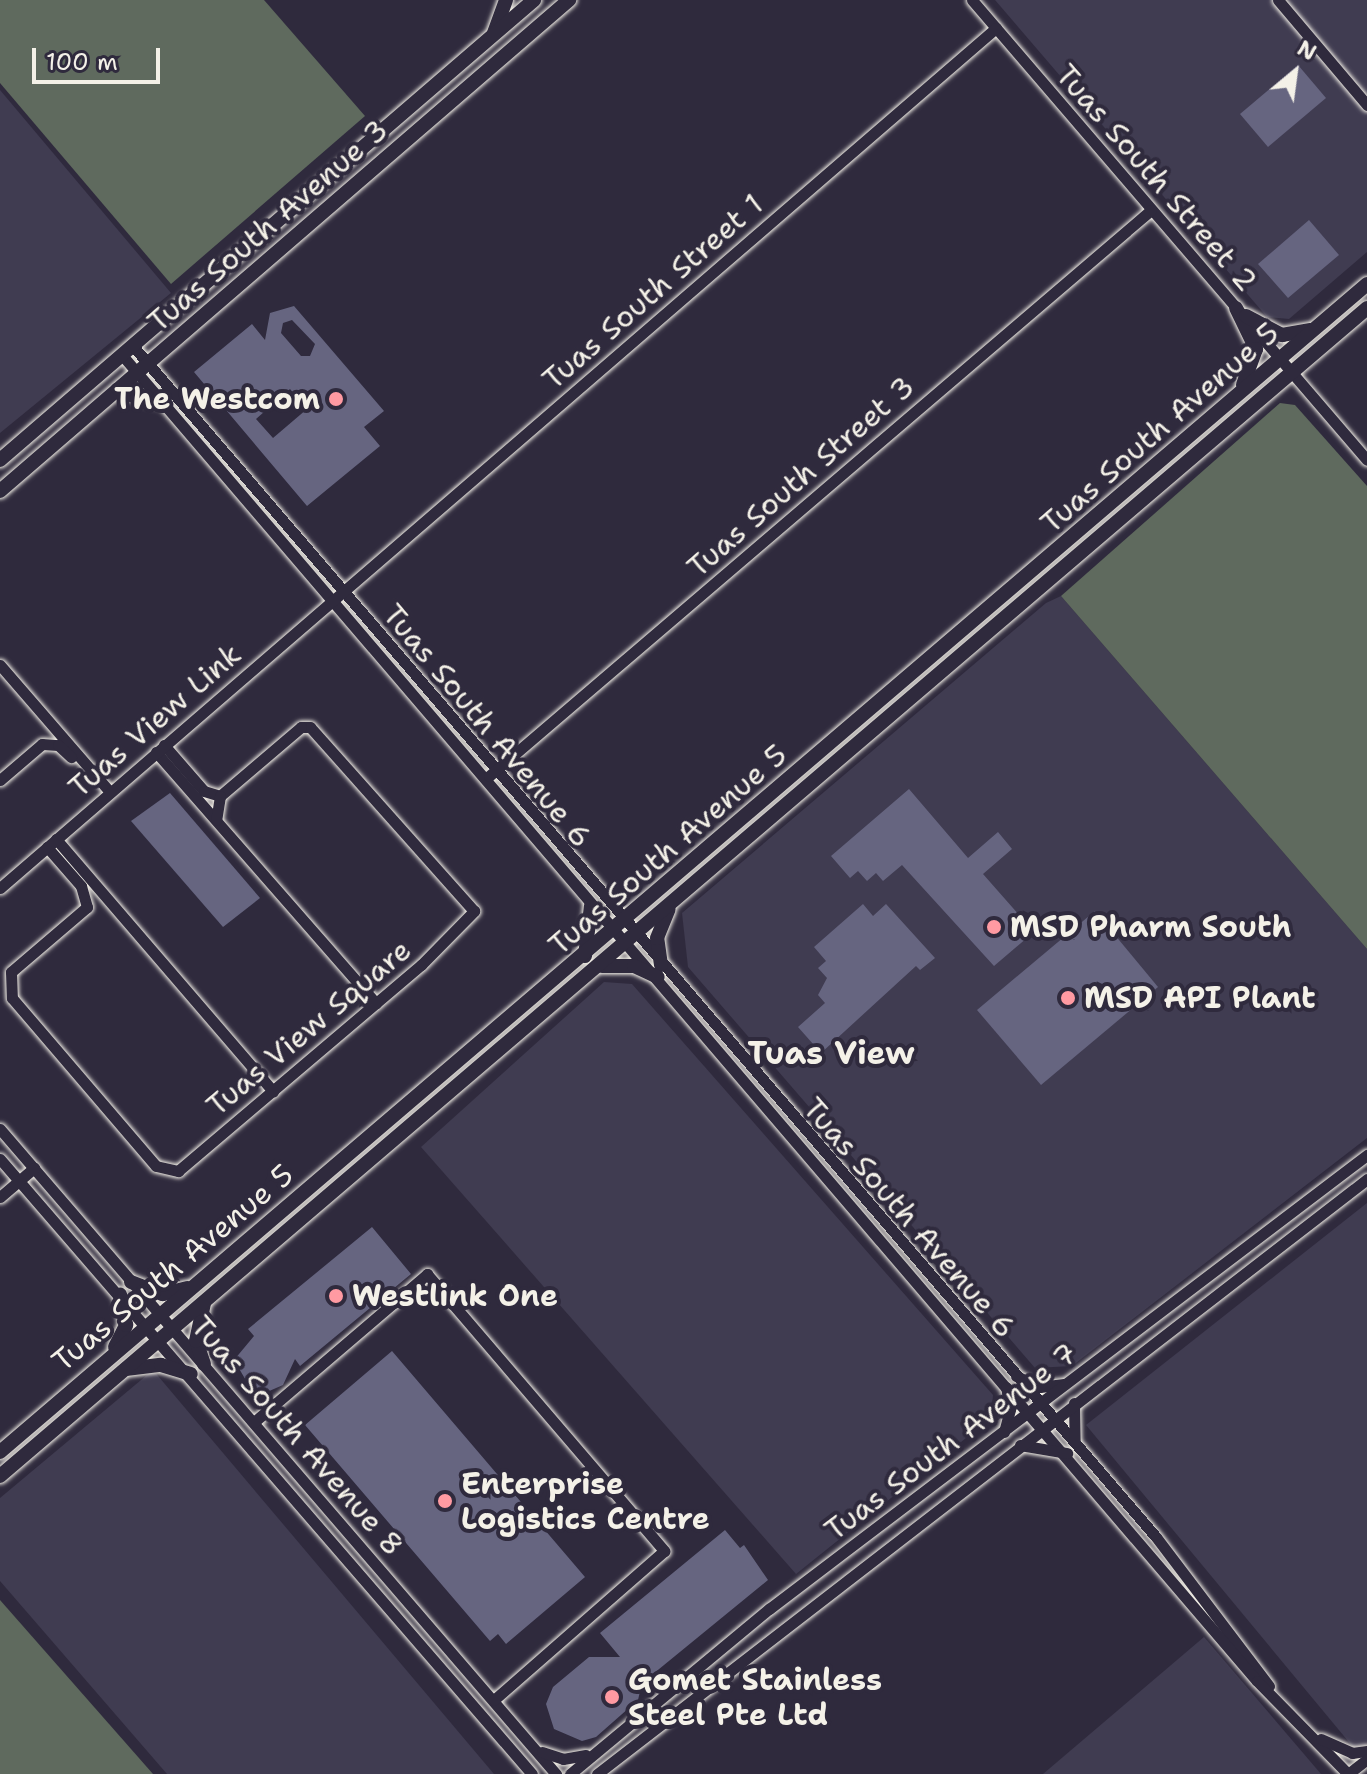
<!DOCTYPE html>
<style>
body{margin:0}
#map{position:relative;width:1367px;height:1774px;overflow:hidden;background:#2f2a3d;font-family:"Shantell Sans",sans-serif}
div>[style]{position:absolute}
.built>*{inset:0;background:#403c51}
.green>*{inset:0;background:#5f6a5e}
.building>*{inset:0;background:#666580}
.roads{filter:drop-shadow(0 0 2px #f4f1e8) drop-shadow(0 0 2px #f4f1e8)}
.minor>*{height:11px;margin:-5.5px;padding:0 5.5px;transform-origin:5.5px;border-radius:5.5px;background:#2f2a3d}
.major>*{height:14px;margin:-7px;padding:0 7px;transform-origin:7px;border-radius:7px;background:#2f2a3d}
.dots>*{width:22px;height:22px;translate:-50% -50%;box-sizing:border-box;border:4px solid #2f2a3d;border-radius:50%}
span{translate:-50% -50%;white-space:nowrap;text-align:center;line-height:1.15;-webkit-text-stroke:8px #2f2a3d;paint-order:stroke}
.street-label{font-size:30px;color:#f4f1e8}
.poi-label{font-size:30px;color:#f4f1e8;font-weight:700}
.right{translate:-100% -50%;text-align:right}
.left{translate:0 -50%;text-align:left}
.neighbourhood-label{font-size:32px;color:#f4f1e8;font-weight:700}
.north{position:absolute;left:1255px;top:32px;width:80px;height:80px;-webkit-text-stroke:6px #2f2a3d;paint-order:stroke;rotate:29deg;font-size:22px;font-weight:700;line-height:32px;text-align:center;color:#f4f1e8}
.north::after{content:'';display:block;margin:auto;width:28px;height:36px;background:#f4f1e8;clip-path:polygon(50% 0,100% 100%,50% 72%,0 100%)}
.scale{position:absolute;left:32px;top:48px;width:128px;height:36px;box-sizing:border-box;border:4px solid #f4f1e8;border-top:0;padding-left:10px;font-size:24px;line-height:28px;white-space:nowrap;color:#f4f1e8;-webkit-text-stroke:6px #2f2a3d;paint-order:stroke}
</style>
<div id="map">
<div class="built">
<i style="clip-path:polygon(995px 0,1367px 0,1367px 252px,1289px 319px,1267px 317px)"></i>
<i style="clip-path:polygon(0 90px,171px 293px,0 433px)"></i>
<i style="clip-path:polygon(1061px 596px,1367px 949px,1367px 1138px,1072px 1366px,1035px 1368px,688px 967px,682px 913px,1046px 603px)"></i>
<i style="clip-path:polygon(604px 982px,632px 984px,993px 1395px,991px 1418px,796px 1574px,421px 1147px)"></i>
<i style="clip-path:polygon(1367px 1203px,1367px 1745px,1358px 1753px,1086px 1425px)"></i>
<i style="clip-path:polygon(153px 1370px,494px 1774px,167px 1774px,0 1581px,0 1498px)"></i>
<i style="clip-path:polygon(1204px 1637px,1321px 1774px,1043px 1774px)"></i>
</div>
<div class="green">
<i style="clip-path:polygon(0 0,264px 0,365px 116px,171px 284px,0 83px)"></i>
<i style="clip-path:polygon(1280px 403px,1295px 405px,1367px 486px,1367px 949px,1061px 596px)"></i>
<i style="clip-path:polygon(0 1600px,153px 1774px,0 1774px)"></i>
</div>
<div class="building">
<i style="clip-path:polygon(1298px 65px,1326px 98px,1268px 147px,1240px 114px)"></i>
<i style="clip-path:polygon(1309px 220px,1339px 255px,1288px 298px,1258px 264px)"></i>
<i style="clip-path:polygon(evenodd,294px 306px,384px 411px,364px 427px,380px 446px,307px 506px,194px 372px,252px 324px,265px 340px,270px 313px,294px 306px,292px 320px,315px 344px,310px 356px,301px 356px,281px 333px,283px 323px,292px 320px,294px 306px,290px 389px,307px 409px,273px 438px,256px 419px,290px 389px)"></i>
<i style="clip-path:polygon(909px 789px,968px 858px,998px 832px,1012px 849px,983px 874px,1034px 932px,994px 966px,902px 865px,883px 881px,876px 873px,867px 881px,858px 871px,850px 878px,831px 856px)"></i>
<i style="clip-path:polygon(170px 793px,260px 898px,223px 927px,131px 821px)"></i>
<i style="clip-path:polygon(863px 904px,873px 916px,886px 904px,935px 958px,920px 970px,916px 966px,821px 1053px,798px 1027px,825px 1003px,818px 995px,827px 978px,818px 968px,826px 961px,814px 947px)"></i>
<i style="clip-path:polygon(1095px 911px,1158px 987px,1041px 1085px,977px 1010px)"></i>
<i style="clip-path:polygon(372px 1227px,411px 1274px,300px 1366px,295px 1359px,283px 1385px,267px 1392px,251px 1389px,234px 1360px,254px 1336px,248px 1329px)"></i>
<i style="clip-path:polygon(392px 1351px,585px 1577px,506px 1644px,498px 1634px,490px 1641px,305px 1425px)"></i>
<i style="clip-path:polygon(725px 1530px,740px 1548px,744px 1545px,768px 1580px,642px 1683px,638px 1700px,596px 1737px,582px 1741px,554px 1729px,546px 1704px,553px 1687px,589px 1657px,620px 1657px,600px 1633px)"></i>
</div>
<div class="roads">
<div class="minor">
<i style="left:972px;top:0;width:606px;rotate:49.35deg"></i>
<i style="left:1278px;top:0;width:138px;rotate:49.7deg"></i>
<i style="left:133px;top:346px;width:1570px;rotate:49.34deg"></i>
<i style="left:1156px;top:1537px;width:187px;rotate:52.8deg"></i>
<i style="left:122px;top:355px;width:1745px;rotate:49.44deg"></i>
<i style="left:1257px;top:1681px;width:130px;rotate:45.6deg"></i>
<i style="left:0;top:665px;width:168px;rotate:49.1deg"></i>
<i style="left:164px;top:745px;width:61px;rotate:49deg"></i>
<i style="left:204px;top:791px;width:17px;rotate:17deg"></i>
<i style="left:156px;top:752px;width:334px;rotate:48.8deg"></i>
<i style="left:489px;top:776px;width:871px;rotate:-40.53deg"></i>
<i style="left:0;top:780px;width:55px;rotate:-40.6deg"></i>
<i style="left:42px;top:744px;width:16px;rotate:4deg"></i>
<i style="left:58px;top:745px;width:18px;rotate:43deg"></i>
<i style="left:56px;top:839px;width:333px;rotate:49.3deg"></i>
<i style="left:47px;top:847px;width:52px;rotate:48.9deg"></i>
<i style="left:81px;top:886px;width:22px;rotate:74deg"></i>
<i style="left:0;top:888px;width:1316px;rotate:-40.81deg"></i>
<i style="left:87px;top:907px;width:100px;rotate:139.5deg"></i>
<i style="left:11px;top:972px;width:26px;rotate:88deg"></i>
<i style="left:12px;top:998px;width:221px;rotate:49.4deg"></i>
<i style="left:156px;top:1166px;width:23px;rotate:13deg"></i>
<i style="left:178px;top:1171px;width:319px;rotate:-40.3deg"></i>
<i style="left:421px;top:965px;width:76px;rotate:-45.5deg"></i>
<i style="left:474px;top:911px;width:246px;rotate:-131.7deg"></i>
<i style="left:310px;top:727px;width:9px;rotate:180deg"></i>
<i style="left:301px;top:727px;width:106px;rotate:139.6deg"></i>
<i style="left:220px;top:796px;width:24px;rotate:99deg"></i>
<i style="left:0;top:1129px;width:852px;rotate:49.24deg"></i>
<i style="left:0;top:1159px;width:813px;rotate:49.14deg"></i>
<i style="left:0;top:1197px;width:45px;rotate:-40.5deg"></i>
<i style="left:1016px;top:1376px;width:26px;rotate:25deg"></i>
<i style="left:1040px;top:1387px;width:24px;rotate:-7deg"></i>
<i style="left:1074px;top:1403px;width:39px;rotate:89deg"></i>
<i style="left:254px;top:1422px;width:228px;rotate:-40.5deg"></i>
<i style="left:427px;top:1274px;width:365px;rotate:49.4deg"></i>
<i style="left:664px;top:1551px;width:226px;rotate:138.8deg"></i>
<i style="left:1004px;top:1432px;width:24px;rotate:-75deg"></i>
<i style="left:1010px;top:1409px;width:22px;rotate:-100deg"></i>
<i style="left:1020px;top:1445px;width:48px;rotate:9.7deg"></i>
<i style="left:1321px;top:1739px;width:34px;rotate:24deg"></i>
<i style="left:1352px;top:1753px;width:15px;rotate:-8deg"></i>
<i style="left:542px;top:1752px;width:22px;rotate:18deg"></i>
<i style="left:563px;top:1759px;width:23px;rotate:-10deg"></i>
<i style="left:570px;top:1774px;width:259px;rotate:-39.7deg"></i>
<i style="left:769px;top:1609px;width:751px;rotate:-37.21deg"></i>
<i style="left:597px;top:1774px;width:973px;rotate:-37.69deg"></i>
<i style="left:1348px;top:1774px;width:24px;rotate:-38deg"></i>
</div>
<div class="major">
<i style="left:494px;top:33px;width:35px;rotate:-70deg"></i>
<i style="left:1236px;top:308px;width:46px;rotate:64deg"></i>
<i style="left:1256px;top:349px;width:38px;rotate:110deg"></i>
<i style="left:1246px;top:316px;width:41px;rotate:27.8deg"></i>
<i style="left:1282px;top:335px;width:29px;rotate:-10deg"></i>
<i style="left:116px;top:392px;width:48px;rotate:12deg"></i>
<i style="left:0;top:460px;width:705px;rotate:-40.74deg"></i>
<i style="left:0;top:491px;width:752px;rotate:-40.79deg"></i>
<i style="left:585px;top:956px;width:50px;rotate:-83.2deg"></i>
<i style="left:661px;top:965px;width:27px;rotate:-98deg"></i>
<i style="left:657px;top:938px;width:31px;rotate:-68deg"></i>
<i style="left:602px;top:966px;width:32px"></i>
<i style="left:634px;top:966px;width:26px;rotate:25deg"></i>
<i style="left:131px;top:1282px;width:34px;rotate:21deg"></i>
<i style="left:163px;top:1294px;width:25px;rotate:-14deg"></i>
<i style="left:115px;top:1347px;width:25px;rotate:-63deg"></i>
<i style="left:126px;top:1325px;width:31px;rotate:-101deg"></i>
<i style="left:204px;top:1364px;width:24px;rotate:-109deg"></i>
<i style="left:196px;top:1341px;width:39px;rotate:-78deg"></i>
<i style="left:126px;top:1369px;width:35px;rotate:-7deg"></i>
<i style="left:161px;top:1365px;width:31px;rotate:17deg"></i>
<i style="left:0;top:1452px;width:1798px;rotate:-40.51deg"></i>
<i style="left:0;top:1476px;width:1798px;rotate:-40.51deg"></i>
</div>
</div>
<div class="dots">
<i style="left:336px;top:399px;background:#ff9aa2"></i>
<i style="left:994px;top:927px;background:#ff9aa2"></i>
<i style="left:1068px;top:998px;background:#ff9aa2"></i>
<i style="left:336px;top:1296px;background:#ff9aa2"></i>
<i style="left:445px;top:1501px;background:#ff9aa2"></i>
<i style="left:612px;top:1697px;background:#ff9aa2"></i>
</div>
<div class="street-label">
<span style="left:1156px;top:178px;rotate:49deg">Tuas South Street 2</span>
<span style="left:268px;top:226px;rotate:-41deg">Tuas South Avenue 3</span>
<span style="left:653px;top:292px;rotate:-41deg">Tuas South Street 1</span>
<span style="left:1160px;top:428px;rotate:-41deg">Tuas South Avenue 5</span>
<span style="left:801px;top:477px;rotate:-41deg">Tuas South Street 3</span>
<span style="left:155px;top:721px;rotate:-41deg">Tuas View Link</span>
<span style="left:487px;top:726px;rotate:50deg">Tuas South Avenue 6</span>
<span style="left:668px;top:850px;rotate:-41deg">Tuas South Avenue 5</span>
<span style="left:309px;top:1028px;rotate:-40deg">Tuas View Square</span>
<span style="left:909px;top:1218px;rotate:49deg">Tuas South Avenue 6</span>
<span style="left:173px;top:1268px;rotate:-40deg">Tuas South Avenue 5</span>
<span style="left:297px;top:1436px;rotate:49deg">Tuas South Avenue 8</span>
<span style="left:951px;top:1442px;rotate:-37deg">Tuas South Avenue 7</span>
</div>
<div class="poi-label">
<span class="right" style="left:320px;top:399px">The Westcom</span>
<span class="left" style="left:1010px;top:927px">MSD Pharm South</span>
<span class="left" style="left:1084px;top:998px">MSD API Plant</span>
<span class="left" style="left:352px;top:1296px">Westlink One</span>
<span class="left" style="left:461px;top:1501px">Enterprise<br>Logistics Centre</span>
<span class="left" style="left:628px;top:1697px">Gomet Stainless<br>Steel Pte Ltd</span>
</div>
<div class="neighbourhood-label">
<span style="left:831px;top:1053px">Tuas View</span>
</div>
<div class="north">N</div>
<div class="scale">100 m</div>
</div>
